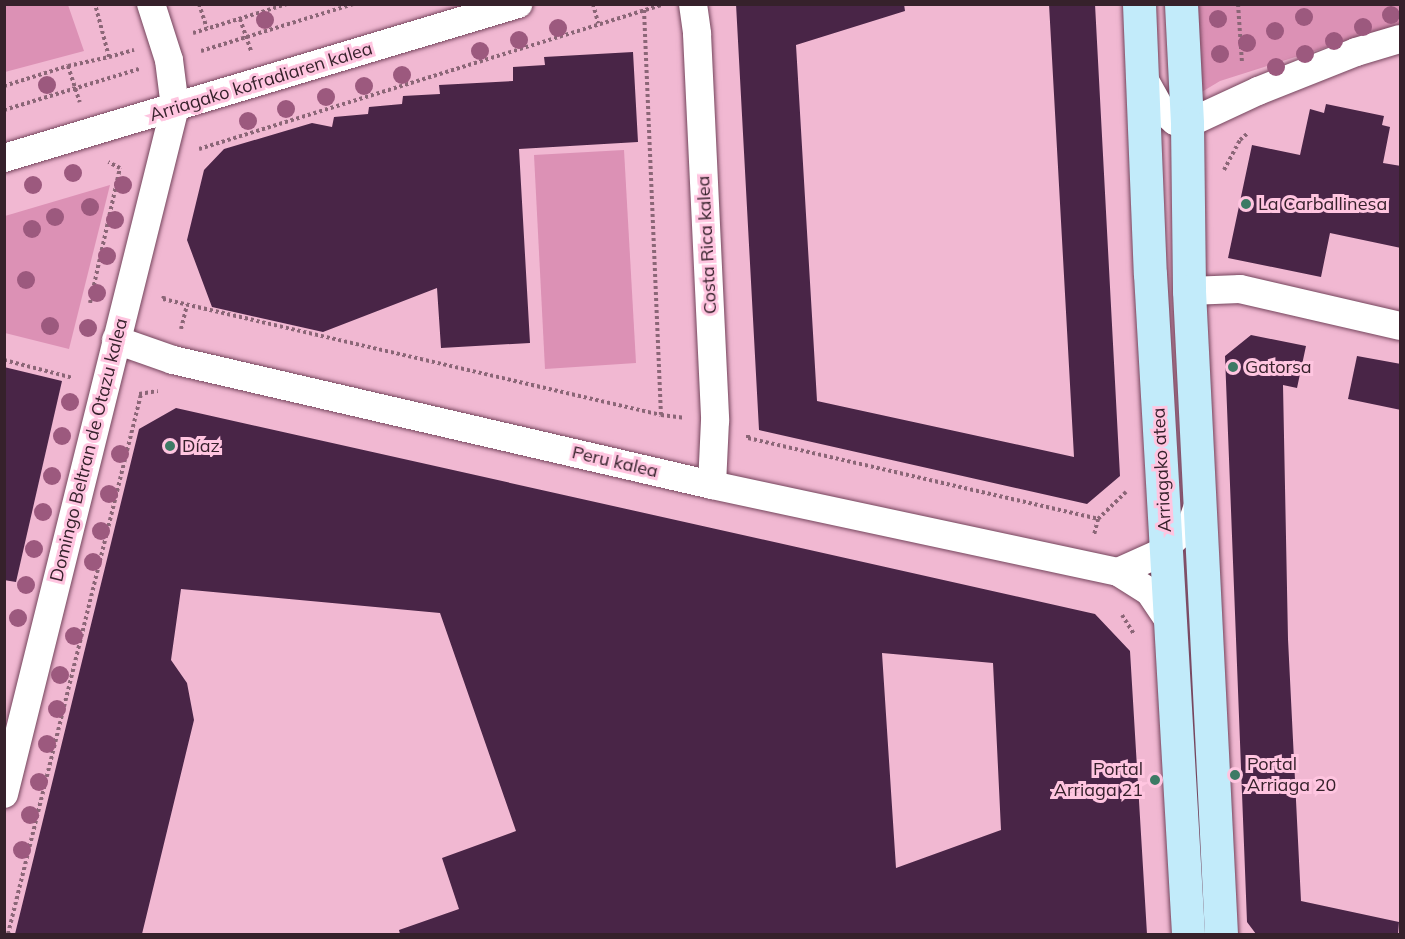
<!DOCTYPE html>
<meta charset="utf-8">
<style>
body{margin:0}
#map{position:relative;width:1405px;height:939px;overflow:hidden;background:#f1b8d2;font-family:Mulish,sans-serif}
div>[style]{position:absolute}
.green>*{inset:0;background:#dc91b5}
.building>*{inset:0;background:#492547}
.path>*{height:4px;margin-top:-2px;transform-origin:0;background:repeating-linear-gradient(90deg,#8b6677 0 3px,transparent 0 6px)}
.roads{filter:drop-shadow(0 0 2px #74445c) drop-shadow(0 0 2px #74445c)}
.minor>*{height:28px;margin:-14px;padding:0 14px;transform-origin:14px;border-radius:14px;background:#fff}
.secondary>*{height:33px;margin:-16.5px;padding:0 16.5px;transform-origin:16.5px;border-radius:16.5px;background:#c2ebfa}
.trees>*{width:18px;height:18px;margin:-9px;border-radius:50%;background:#9c597e}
.dots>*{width:16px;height:16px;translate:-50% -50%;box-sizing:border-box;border:3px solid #ffc5e0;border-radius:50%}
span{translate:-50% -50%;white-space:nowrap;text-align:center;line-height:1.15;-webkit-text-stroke:6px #ffc5e0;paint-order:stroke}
.street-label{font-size:18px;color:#36212b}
.poi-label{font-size:18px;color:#36212b}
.left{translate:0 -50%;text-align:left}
.right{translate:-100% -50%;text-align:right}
.frame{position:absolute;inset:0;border:6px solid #36212b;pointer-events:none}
</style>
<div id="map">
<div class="green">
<i style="clip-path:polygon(5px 4px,68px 5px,84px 51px,5px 72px)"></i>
<i style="clip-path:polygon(1189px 5px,1400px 5px,1400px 29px,1327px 47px,1220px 81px,1195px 96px)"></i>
<i style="clip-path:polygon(624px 150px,636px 363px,545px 369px,534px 155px)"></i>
<i style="clip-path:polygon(110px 185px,69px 349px,5px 333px,5px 216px)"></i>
</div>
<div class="building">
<i style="clip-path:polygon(736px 4px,904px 4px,905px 11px,796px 45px,817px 401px,1074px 457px,1049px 4px,1095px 4px,1120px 476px,1087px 504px,759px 430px)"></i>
<i style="clip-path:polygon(633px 52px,638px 142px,519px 149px,530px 343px,441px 348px,437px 288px,323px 332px,212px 307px,187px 240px,204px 170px,224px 149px,312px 123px,332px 127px,334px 117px,368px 114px,369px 107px,402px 104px,403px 96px,440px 94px,439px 85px,513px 81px,513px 67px,545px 65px,544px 57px)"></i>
<i style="clip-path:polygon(1326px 104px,1384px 116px,1382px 125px,1390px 127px,1383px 163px,1401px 166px,1401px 248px,1330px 233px,1321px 277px,1228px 258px,1252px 145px,1300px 155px,1310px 109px,1324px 113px)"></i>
<i style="clip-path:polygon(1251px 335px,1306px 346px,1297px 388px,1283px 385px,1288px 639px,1301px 901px,1399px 922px,1398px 934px,1256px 934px,1247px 922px,1225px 356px)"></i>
<i style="clip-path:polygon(1357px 356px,1401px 364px,1401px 410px,1348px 399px)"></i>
<i style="clip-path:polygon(4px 367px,62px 381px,16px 582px,4px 580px)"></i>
<i style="clip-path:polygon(evenodd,176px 408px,1095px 614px,1130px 651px,1147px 934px,400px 934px,399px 930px,459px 909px,442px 858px,516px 831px,440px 613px,181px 589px,171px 660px,187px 683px,194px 720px,142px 934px,15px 934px,139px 429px,176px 408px,882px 653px,993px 663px,1001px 830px,896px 868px,882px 653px)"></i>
</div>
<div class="path">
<i style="left:199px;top:4px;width:25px;rotate:72deg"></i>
<i style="left:593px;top:4px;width:20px;rotate:75deg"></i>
<i style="left:1238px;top:4px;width:58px;rotate:86.1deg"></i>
<i style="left:644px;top:10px;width:405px;rotate:87.6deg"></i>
<i style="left:661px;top:415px;width:23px;rotate:7deg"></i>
<i style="left:240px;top:19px;width:34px;rotate:71deg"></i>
<i style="left:193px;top:33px;width:98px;rotate:-17.1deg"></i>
<i style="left:201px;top:51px;width:160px;rotate:-17.1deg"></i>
<i style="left:109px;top:57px;width:26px;rotate:-16deg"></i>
<i style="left:68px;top:66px;width:38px;rotate:72deg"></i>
<i style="left:4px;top:86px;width:67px;rotate:-17.4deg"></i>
<i style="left:68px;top:66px;width:42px;rotate:-12.4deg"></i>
<i style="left:109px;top:57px;width:55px;rotate:-104.8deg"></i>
<i style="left:4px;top:110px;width:141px;rotate:-16.9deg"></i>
<i style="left:199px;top:149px;width:485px;rotate:-17.3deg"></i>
<i style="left:1224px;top:170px;width:34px;rotate:-62deg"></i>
<i style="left:1240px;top:140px;width:9px;rotate:-41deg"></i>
<i style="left:164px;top:296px;width:3px;rotate:108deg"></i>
<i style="left:163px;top:299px;width:511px;rotate:13.11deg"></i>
<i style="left:90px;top:303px;width:138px;rotate:-77.5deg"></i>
<i style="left:120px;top:168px;width:13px;rotate:-153deg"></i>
<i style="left:181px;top:329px;width:25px;rotate:-76deg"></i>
<i style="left:4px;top:360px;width:71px;rotate:14.6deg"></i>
<i style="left:139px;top:394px;width:19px;rotate:-9deg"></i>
<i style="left:748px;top:435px;width:3px;rotate:90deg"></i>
<i style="left:748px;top:438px;width:359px;rotate:13deg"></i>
<i style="left:1098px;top:519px;width:16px;rotate:104deg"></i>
<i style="left:1098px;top:519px;width:39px;rotate:-44deg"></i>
<i style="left:1122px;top:615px;width:22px;rotate:58deg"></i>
<i style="left:8px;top:934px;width:556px;rotate:-76.16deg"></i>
</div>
<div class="roads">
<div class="minor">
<i style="left:693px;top:4px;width:30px;rotate:82deg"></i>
<i style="left:697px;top:34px;width:387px;rotate:87.3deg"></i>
<i style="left:715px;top:421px;width:64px;rotate:92.7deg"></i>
<i style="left:1144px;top:79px;width:33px;rotate:61deg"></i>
<i style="left:1160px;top:108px;width:20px;rotate:41deg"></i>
<i style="left:1175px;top:121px;width:12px;rotate:14deg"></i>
<i style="left:1187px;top:124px;width:78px;rotate:-24.9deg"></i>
<i style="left:1258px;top:91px;width:105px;rotate:-21.7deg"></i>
<i style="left:1356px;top:52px;width:46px;rotate:-16.5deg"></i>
<i style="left:4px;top:158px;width:537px;rotate:-16.68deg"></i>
<i style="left:1189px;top:291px;width:51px;rotate:-2.2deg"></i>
<i style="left:1240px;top:289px;width:164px;rotate:13deg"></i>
<i style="left:116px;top:340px;width:60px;rotate:19.3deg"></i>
<i style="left:173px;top:360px;width:553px;rotate:13.06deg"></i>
<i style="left:712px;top:485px;width:415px;rotate:12.1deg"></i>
<i style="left:1118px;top:572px;width:36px;rotate:32deg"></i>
<i style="left:1149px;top:591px;width:40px;rotate:56deg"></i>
<i style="left:1118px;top:572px;width:44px;rotate:-24.2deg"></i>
<i style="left:1158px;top:554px;width:46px;rotate:-42.4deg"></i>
<i style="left:1192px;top:523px;width:21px;rotate:-71deg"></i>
<i style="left:4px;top:794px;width:708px;rotate:-76.02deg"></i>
<i style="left:175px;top:107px;width:47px;rotate:-97.3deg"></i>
<i style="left:169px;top:60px;width:59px;rotate:-107.8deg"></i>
</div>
<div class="secondary">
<i style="left:1139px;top:4px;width:270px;rotate:87.7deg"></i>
<i style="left:1150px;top:274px;width:661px;rotate:86.7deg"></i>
<i style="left:1181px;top:4px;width:120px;rotate:87.1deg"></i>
<i style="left:1187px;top:124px;width:167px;rotate:89.3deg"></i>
<i style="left:1189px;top:291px;width:644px;rotate:87.15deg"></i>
</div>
</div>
<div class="trees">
<i style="left:1391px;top:15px"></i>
<i style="left:1304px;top:17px"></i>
<i style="left:1218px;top:19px"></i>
<i style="left:265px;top:20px"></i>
<i style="left:1363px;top:27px"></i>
<i style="left:558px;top:28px"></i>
<i style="left:1275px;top:31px"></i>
<i style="left:519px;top:40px"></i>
<i style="left:1334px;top:41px"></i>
<i style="left:1247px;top:43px"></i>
<i style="left:480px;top:51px"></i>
<i style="left:1220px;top:54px"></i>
<i style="left:1305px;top:54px"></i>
<i style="left:1276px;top:67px"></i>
<i style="left:402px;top:75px"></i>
<i style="left:47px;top:85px"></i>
<i style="left:364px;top:86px"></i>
<i style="left:326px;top:97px"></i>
<i style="left:286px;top:109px"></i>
<i style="left:248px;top:121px"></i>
<i style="left:73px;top:173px"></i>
<i style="left:33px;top:185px"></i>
<i style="left:123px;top:185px"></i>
<i style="left:90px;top:207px"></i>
<i style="left:55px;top:217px"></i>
<i style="left:115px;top:220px"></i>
<i style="left:32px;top:229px"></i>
<i style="left:107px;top:256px"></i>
<i style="left:26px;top:280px"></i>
<i style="left:97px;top:293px"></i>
<i style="left:50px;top:326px"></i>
<i style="left:88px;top:328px"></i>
<i style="left:70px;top:402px"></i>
<i style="left:62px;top:436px"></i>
<i style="left:120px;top:454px"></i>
<i style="left:52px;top:476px"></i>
<i style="left:109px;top:494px"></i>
<i style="left:43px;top:512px"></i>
<i style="left:101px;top:531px"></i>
<i style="left:34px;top:549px"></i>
<i style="left:93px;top:562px"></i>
<i style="left:26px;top:585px"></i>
<i style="left:18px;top:618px"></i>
<i style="left:74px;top:636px"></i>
<i style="left:60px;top:675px"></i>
<i style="left:57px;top:709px"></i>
<i style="left:47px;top:744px"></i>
<i style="left:39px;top:782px"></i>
<i style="left:30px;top:815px"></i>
<i style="left:22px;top:850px"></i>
</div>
<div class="dots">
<i style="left:1246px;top:204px;background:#3d7a65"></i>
<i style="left:1233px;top:367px;background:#3d7a65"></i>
<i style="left:170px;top:446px;background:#3d7a65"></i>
<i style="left:1235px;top:775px;background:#3d7a65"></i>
<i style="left:1155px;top:780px;background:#3d7a65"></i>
</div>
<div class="street-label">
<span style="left:261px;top:82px;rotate:-17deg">Arriagako kofradiaren kalea</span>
<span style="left:707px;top:245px;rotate:-93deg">Costa Rica kalea</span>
<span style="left:89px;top:450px;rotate:-76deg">Domingo Beltran de Otazu kalea</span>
<span style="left:615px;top:462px;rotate:13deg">Peru kalea</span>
<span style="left:1162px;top:470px;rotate:-93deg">Arriagako atea</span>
</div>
<div class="poi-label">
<span class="left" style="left:1258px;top:204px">La Carballinesa</span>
<span class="left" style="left:1245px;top:367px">Gatorsa</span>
<span class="left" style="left:182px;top:446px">Díaz</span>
<span class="left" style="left:1247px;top:775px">Portal<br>Arriaga 20</span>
<span class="right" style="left:1143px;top:780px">Portal<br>Arriaga 21</span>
</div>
<div class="frame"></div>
</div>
